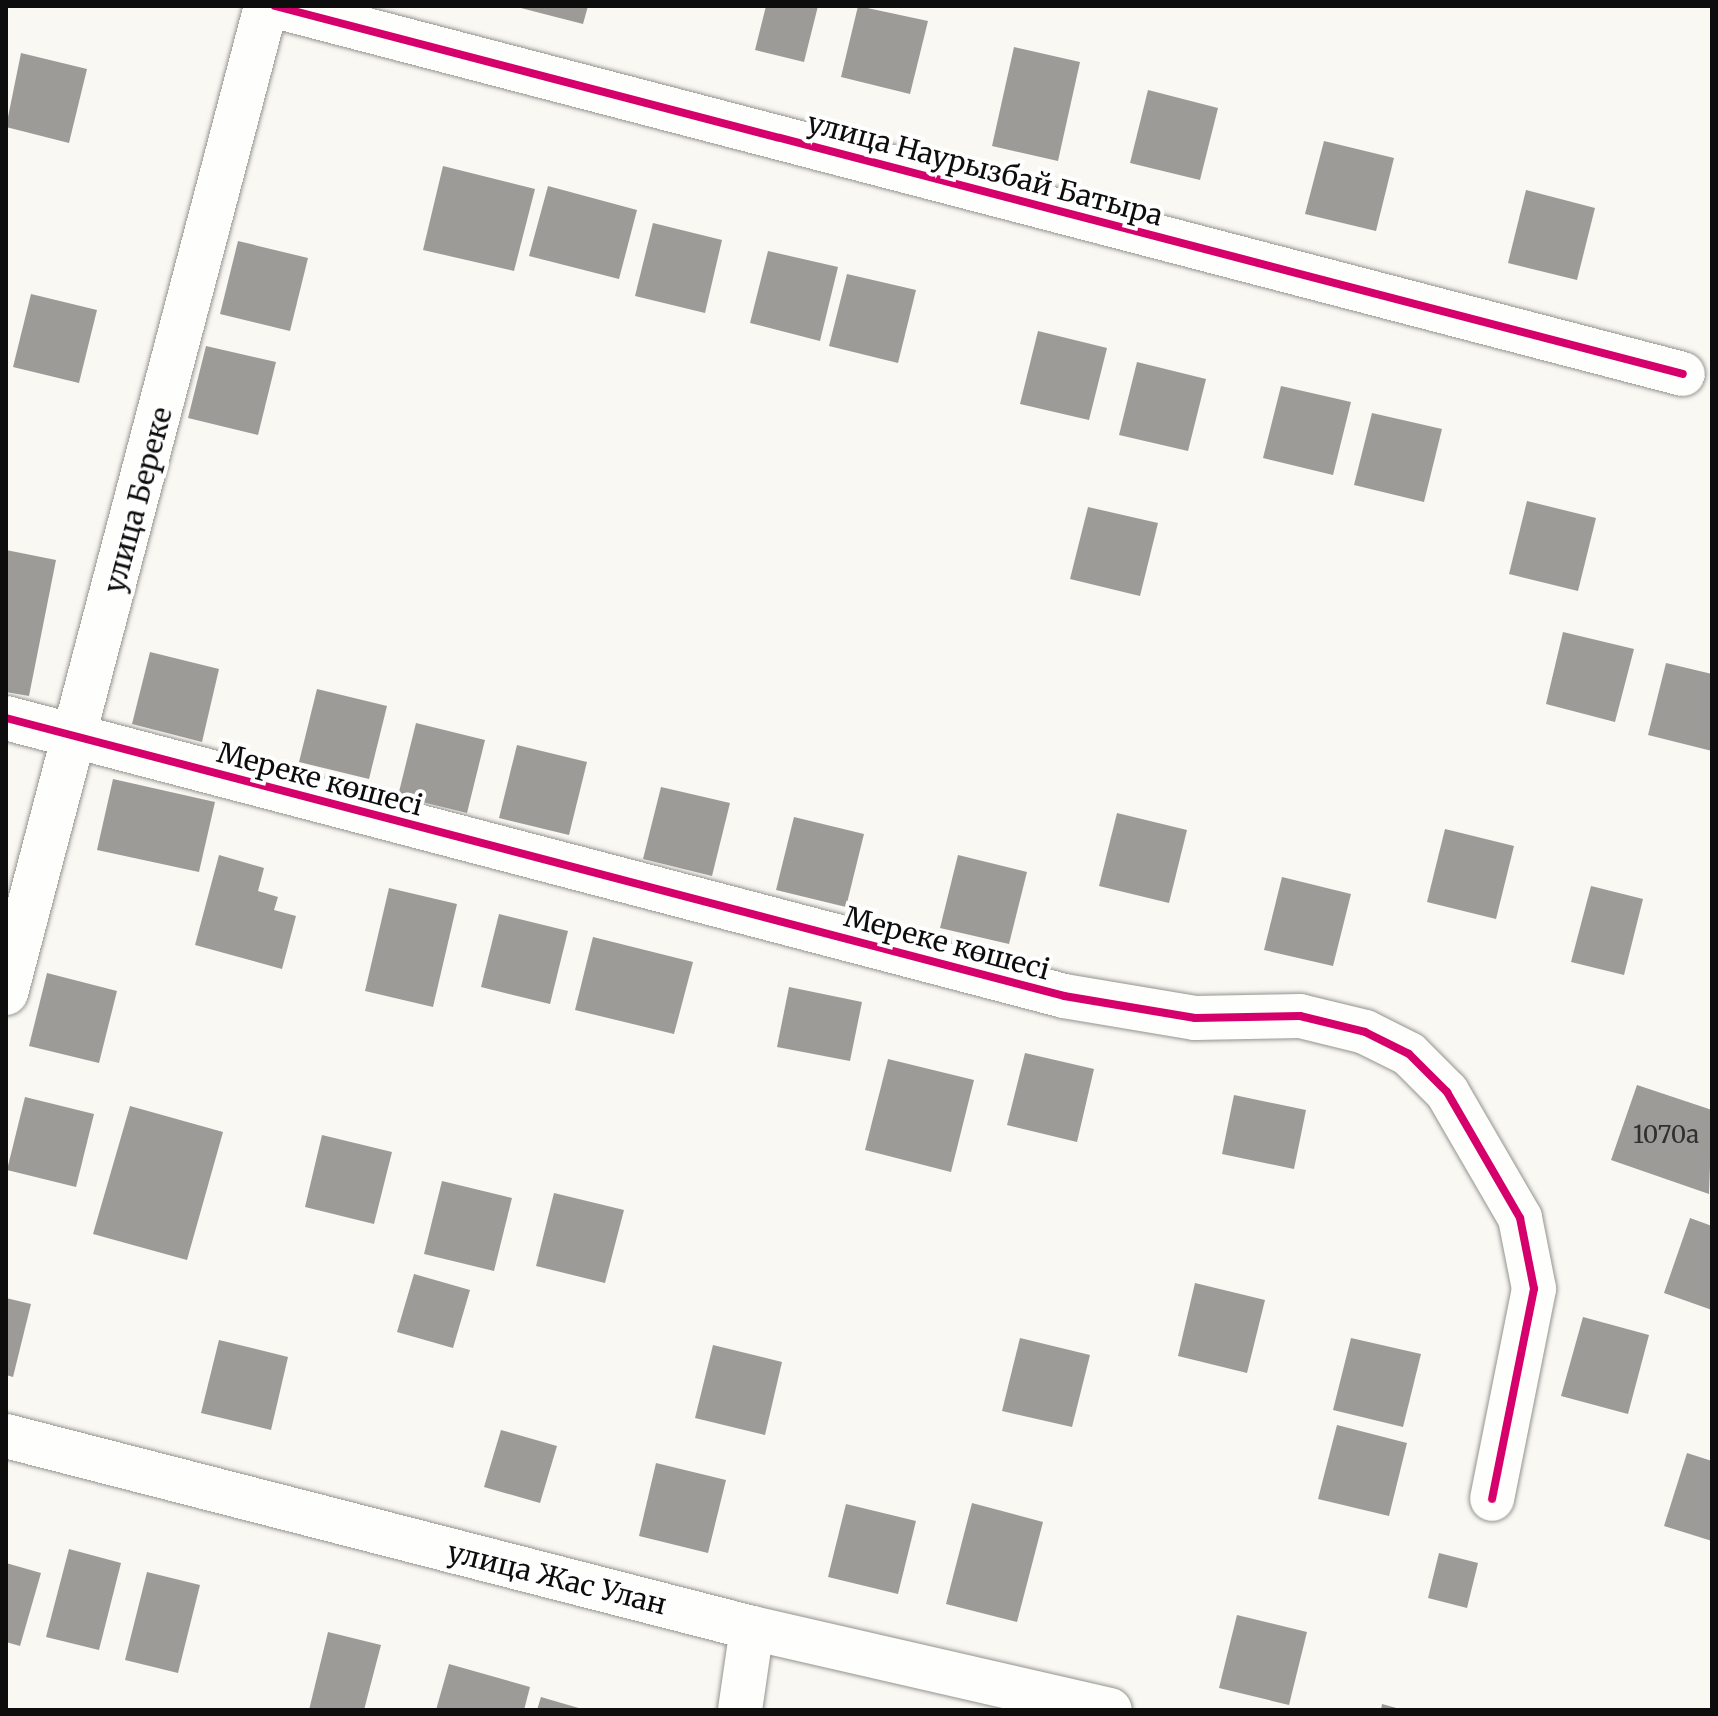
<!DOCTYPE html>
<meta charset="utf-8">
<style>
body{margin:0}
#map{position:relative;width:1718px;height:1716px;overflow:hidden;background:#faf8f2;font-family:Merriweather,serif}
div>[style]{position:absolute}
.building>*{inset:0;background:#9d9b98}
.roads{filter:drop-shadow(0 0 2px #949390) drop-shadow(0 0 2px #949390)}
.minor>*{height:44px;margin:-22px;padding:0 22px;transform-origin:22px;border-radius:22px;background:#fefefd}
.cycleway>*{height:8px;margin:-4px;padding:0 4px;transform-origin:4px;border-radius:4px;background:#d6006c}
span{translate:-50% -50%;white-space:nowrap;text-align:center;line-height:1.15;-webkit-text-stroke:8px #fff;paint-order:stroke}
.number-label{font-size:24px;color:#313030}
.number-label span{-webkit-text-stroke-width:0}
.street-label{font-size:28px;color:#0d0d0d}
.frame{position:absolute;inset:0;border:8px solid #0d0d0d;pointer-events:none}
</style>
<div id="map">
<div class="building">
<i style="clip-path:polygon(513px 6px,588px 6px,583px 24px)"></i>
<i style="clip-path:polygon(766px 6px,818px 6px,804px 62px,755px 50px)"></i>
<i style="clip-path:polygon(858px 6px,928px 21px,910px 94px,841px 77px)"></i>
<i style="clip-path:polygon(1014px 47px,1080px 62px,1058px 161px,992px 146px)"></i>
<i style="clip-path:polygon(21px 53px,87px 69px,69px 143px,6px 127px)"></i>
<i style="clip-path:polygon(1148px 90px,1218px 108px,1200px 180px,1130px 163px)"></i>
<i style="clip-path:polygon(1324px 141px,1394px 158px,1376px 231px,1305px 214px)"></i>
<i style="clip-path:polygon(443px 166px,535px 189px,514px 271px,423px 250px)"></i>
<i style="clip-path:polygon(548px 186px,637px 210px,619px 279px,529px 256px)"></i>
<i style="clip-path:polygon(1526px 190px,1595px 208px,1577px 280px,1508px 263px)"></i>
<i style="clip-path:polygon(653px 223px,722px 240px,705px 313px,635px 296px)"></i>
<i style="clip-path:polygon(238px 241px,308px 258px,290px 331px,220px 314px)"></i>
<i style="clip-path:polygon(768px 251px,838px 267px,820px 341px,750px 323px)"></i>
<i style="clip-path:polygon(847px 274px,916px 290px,898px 363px,829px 346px)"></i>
<i style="clip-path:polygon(31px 294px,97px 310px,79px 383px,13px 367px)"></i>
<i style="clip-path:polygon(1038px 331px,1107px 348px,1089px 420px,1020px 404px)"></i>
<i style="clip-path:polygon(206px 346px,276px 362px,258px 435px,188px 418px)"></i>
<i style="clip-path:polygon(1137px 362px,1206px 379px,1188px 451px,1119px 435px)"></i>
<i style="clip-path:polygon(1281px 386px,1351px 402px,1333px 475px,1263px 458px)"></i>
<i style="clip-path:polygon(1372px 413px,1442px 429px,1424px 502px,1354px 485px)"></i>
<i style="clip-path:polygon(1527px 501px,1596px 518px,1578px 591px,1509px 574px)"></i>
<i style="clip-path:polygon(1088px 507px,1158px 523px,1140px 596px,1070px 579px)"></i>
<i style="clip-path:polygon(6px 550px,56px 560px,29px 696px,6px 692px)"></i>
<i style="clip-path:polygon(1563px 632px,1634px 649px,1615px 722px,1546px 704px)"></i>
<i style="clip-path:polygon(150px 652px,219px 669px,202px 742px,132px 724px)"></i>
<i style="clip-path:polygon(1666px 663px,1712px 674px,1712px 751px,1648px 735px)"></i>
<i style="clip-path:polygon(317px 689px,387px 706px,369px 779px,299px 762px)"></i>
<i style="clip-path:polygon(416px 723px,485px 740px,467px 813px,398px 796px)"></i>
<i style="clip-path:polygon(517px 745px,587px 762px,569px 835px,499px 818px)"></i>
<i style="clip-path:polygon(113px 779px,215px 802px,199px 872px,97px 850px)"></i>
<i style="clip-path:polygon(661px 787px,730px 803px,712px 876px,643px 859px)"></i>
<i style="clip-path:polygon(1117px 813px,1187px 830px,1169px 903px,1099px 886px)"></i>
<i style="clip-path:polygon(794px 817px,864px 834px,846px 907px,776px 890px)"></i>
<i style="clip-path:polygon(1445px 829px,1514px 846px,1496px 919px,1427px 902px)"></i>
<i style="clip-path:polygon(219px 855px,264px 868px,258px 891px,278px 897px,274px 910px,296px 916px,282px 969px,195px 945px)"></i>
<i style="clip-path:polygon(958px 855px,1027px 872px,1009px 944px,940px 928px)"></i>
<i style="clip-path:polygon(1282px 877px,1351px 894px,1333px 966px,1264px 950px)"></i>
<i style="clip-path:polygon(1591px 886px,1643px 899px,1624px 975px,1571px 962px)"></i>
<i style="clip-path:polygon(389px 888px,457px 904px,433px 1007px,365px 991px)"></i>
<i style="clip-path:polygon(499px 914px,568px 931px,550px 1004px,481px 987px)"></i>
<i style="clip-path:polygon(593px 937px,693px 962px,674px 1034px,575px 1010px)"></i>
<i style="clip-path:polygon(47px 973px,117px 991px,99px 1063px,29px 1046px)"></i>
<i style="clip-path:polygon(789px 987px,862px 1002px,850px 1061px,777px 1047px)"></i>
<i style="clip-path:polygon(1025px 1053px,1094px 1069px,1077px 1142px,1007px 1125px)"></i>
<i style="clip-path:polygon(888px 1059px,974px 1080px,951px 1172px,865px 1150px)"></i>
<i style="clip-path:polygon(1637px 1085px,1712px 1110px,1709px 1194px,1611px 1160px)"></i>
<i style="clip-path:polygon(1234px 1095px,1306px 1110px,1294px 1169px,1222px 1154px)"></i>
<i style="clip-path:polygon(25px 1097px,94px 1114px,76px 1187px,7px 1170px)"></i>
<i style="clip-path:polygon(130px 1106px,223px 1132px,187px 1260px,93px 1234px)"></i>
<i style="clip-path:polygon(322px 1135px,392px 1152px,374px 1224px,305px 1207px)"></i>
<i style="clip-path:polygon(442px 1181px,512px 1198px,494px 1271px,424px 1254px)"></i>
<i style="clip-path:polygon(554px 1193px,624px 1210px,605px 1283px,536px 1266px)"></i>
<i style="clip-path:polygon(1690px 1218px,1712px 1226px,1712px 1310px,1664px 1293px)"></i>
<i style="clip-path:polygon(414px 1274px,470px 1290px,453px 1348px,397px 1332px)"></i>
<i style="clip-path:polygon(1195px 1283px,1265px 1300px,1247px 1373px,1178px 1356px)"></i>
<i style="clip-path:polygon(6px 1298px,31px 1304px,13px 1377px,6px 1375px)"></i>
<i style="clip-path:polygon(1583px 1317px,1649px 1335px,1628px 1414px,1561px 1396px)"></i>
<i style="clip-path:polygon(1020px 1338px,1090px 1355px,1072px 1427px,1002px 1411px)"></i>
<i style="clip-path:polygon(1351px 1338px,1421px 1354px,1403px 1427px,1333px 1410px)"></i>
<i style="clip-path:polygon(219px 1340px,288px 1357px,271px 1430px,201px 1413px)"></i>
<i style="clip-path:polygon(713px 1345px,782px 1362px,765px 1435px,695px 1418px)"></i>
<i style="clip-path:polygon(1337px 1425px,1407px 1443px,1389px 1516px,1318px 1499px)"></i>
<i style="clip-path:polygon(501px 1430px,557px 1446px,540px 1503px,484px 1487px)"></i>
<i style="clip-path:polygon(1687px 1453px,1712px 1461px,1712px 1541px,1664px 1526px)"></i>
<i style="clip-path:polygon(656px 1463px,726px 1480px,708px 1553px,639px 1536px)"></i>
<i style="clip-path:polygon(972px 1503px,1043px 1522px,1017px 1622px,946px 1604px)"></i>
<i style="clip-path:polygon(846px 1504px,916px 1521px,898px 1594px,828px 1577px)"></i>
<i style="clip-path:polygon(69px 1549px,121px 1563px,99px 1650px,46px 1637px)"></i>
<i style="clip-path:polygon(1439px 1553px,1478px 1563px,1467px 1608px,1428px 1598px)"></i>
<i style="clip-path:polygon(6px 1563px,41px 1573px,20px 1646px,6px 1642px)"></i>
<i style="clip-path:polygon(147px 1572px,200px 1585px,178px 1673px,125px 1660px)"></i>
<i style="clip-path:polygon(1237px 1615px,1307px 1632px,1289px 1705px,1219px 1688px)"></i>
<i style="clip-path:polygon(328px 1632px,381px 1645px,364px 1710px,309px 1710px)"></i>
<i style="clip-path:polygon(449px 1664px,530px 1687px,524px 1710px,436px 1710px)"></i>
<i style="clip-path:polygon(541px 1697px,582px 1709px,582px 1710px,537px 1710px)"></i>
<i style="clip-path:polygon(1382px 1704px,1400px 1709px,1400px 1710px,1381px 1710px)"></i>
</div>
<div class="roads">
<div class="minor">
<i style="left:275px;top:6px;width:1455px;rotate:14.65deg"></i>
<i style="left:6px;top:718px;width:1094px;rotate:14.72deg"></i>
<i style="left:1064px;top:996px;width:133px;rotate:9.5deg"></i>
<i style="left:1195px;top:1018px;width:105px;rotate:-1.1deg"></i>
<i style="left:1300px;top:1016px;width:67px;rotate:13.8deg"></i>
<i style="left:1365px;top:1032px;width:49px;rotate:26.6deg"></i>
<i style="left:1409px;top:1054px;width:54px;rotate:45deg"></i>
<i style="left:1447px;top:1092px;width:146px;rotate:59.9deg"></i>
<i style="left:1520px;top:1218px;width:72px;rotate:78.8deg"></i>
<i style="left:1534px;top:1289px;width:214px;rotate:101.3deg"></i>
<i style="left:6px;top:993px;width:1021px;rotate:-75.24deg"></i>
<i style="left:6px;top:1436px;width:770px;rotate:14.43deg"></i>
<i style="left:752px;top:1628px;width:367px;rotate:12.9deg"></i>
<i style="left:740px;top:1710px;width:83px;rotate:-81.7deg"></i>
</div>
</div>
<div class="cycleway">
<i style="left:275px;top:6px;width:1455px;rotate:14.65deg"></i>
<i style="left:6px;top:718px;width:1094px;rotate:14.72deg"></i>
<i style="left:1064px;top:996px;width:133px;rotate:9.5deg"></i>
<i style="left:1195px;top:1018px;width:105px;rotate:-1.1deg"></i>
<i style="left:1300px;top:1016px;width:67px;rotate:13.8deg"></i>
<i style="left:1365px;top:1032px;width:49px;rotate:26.6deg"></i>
<i style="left:1409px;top:1054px;width:54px;rotate:45deg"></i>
<i style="left:1447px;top:1092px;width:146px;rotate:59.9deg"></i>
<i style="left:1520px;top:1218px;width:72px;rotate:78.8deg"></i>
<i style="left:1534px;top:1289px;width:214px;rotate:101.3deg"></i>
</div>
<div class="number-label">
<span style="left:1666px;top:1135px">1070а</span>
</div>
<div class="street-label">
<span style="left:985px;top:169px;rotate:15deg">улица Наурызбай Батыра</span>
<span style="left:138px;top:500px;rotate:-75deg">улица Береке</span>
<span style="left:320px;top:779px;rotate:15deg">Мереке көшесі</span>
<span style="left:947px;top:943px;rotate:15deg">Мереке көшесі</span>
<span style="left:557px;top:1578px;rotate:14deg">улица Жас Улан</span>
</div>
<div class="frame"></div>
</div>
